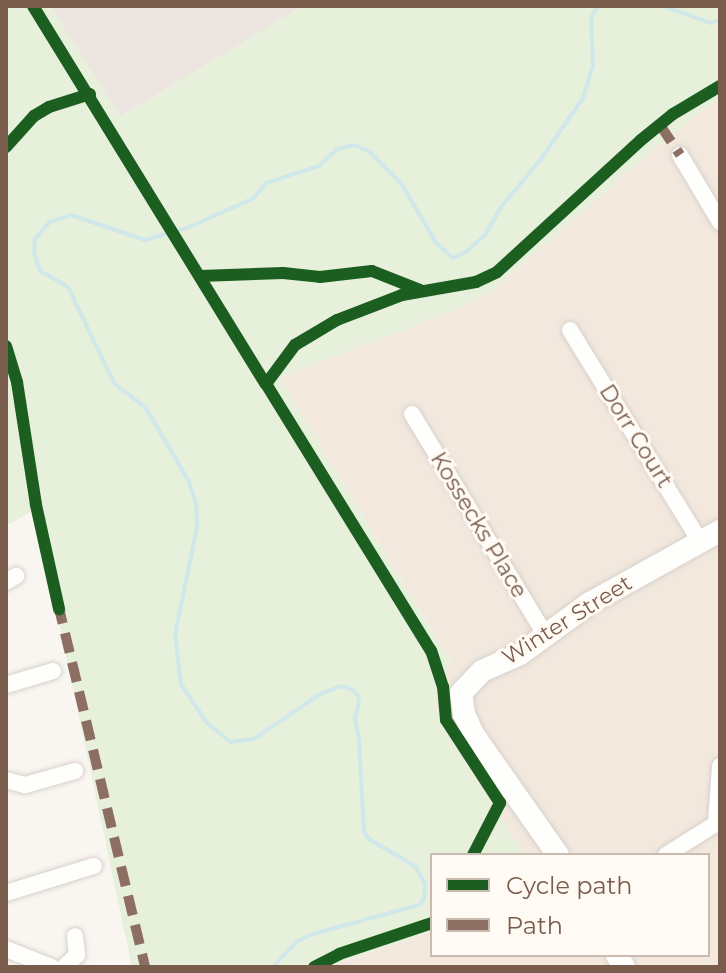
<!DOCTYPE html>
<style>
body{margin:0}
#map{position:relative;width:726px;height:973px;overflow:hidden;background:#f9f5f0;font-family:Montserrat,sans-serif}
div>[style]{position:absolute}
.residential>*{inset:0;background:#f2e8de}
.industrial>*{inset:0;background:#ede5e0}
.green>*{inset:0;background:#e7f0db}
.stream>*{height:4px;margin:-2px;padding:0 2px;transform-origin:2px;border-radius:2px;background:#d0e8ea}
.roads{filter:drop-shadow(0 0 2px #d7d1cb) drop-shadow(0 0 2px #d7d1cb)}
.street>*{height:16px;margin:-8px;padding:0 8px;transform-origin:8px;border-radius:8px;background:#fefefd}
.secondary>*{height:22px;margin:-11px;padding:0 11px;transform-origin:11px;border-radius:11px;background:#fefefd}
.quiet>*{height:10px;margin-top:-5px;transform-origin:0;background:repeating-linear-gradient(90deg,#8d6e63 0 20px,transparent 0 30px)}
.cycleway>*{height:12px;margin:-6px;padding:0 6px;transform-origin:6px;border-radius:6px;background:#1b5e20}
span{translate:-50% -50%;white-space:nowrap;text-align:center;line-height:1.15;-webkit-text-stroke:6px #fffaf3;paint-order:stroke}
.street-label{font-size:22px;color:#7a5c4d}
.frame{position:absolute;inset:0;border:8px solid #7a5c4d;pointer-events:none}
.legend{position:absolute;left:430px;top:853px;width:280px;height:104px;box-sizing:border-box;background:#fffaf3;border:2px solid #cabbb1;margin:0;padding:10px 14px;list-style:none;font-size:24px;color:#7a5c4d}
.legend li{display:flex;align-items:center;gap:16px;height:40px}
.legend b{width:40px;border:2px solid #cabbb1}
</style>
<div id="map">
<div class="residential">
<i style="clip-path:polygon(720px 97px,720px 967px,328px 967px,432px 931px,432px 955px,708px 955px,708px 855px,524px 855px,442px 726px,435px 702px,436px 683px,452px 663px,279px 377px,451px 312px,495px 289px,652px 150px)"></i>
</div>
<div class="industrial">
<i style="clip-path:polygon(50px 6px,303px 6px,120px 117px)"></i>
</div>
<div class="green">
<i style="clip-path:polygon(6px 6px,50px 6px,120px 117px,303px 6px,720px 6px,720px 97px,652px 150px,495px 289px,451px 312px,279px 377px,452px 664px,436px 683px,435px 702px,442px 726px,524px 855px,432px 855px,432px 931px,328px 967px,132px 967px,35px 509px,6px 526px)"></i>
</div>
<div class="stream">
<i style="left:663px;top:6px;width:51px;rotate:19.5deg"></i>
<i style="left:711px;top:23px;width:9px;rotate:-18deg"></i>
<i style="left:273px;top:967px;width:35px;rotate:-47deg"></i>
<i style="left:297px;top:941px;width:17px;rotate:-24deg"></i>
<i style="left:313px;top:934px;width:110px;rotate:-15.3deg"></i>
<i style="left:419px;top:905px;width:8px;rotate:-50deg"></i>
<i style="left:424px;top:899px;width:15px;rotate:-86deg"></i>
<i style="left:425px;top:884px;width:21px;rotate:-119deg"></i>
<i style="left:415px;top:866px;width:53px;rotate:-149.6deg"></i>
<i style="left:369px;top:839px;width:9px;rotate:-126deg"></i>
<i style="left:364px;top:832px;width:93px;rotate:-93.1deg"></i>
<i style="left:359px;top:739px;width:21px;rotate:-101deg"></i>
<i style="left:355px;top:718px;width:15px;rotate:-74deg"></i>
<i style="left:359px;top:704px;width:8px;rotate:-97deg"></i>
<i style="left:358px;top:696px;width:10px;rotate:-135deg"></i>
<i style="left:351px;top:689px;width:10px;rotate:-163deg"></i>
<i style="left:341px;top:686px;width:22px;rotate:159deg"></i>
<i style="left:320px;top:694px;width:80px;rotate:145.7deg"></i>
<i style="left:254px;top:739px;width:23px;rotate:173deg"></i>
<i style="left:231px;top:742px;width:31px;rotate:-142deg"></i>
<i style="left:207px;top:723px;width:47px;rotate:-123.7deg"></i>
<i style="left:181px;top:684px;width:50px;rotate:-96.8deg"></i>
<i style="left:175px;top:634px;width:108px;rotate:-78.3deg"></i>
<i style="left:197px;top:528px;width:24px;rotate:-92deg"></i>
<i style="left:196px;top:504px;width:25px;rotate:-108deg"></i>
<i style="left:188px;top:480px;width:83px;rotate:-120.3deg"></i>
<i style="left:146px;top:408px;width:41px;rotate:-142deg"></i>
<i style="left:114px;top:383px;width:106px;rotate:-115.6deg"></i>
<i style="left:68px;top:287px;width:32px;rotate:-150deg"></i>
<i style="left:40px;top:271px;width:19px;rotate:-108deg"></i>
<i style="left:34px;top:253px;width:14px;rotate:-86deg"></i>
<i style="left:35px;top:239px;width:23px;rotate:-49deg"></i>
<i style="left:50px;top:222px;width:22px;rotate:-18deg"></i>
<i style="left:71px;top:215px;width:78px;rotate:18.7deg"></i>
<i style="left:145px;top:240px;width:44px;rotate:-15.9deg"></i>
<i style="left:187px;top:228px;width:73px;rotate:-24.1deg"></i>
<i style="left:254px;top:198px;width:19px;rotate:-51deg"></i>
<i style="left:266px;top:183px;width:56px;rotate:-17.8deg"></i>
<i style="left:319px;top:166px;width:25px;rotate:-43deg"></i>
<i style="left:337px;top:149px;width:17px;rotate:-13deg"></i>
<i style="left:354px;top:145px;width:16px;rotate:22deg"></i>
<i style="left:369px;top:151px;width:45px;rotate:45deg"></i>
<i style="left:401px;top:183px;width:69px;rotate:59.7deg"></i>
<i style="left:436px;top:243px;width:23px;rotate:41deg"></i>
<i style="left:453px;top:258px;width:16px;rotate:-27deg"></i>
<i style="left:467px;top:251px;width:24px;rotate:-42deg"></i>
<i style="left:485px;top:235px;width:32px;rotate:-60deg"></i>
<i style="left:501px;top:207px;width:62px;rotate:-50.2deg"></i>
<i style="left:541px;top:159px;width:74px;rotate:-55.5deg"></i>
<i style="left:583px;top:98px;width:34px;rotate:-73deg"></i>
<i style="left:593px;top:66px;width:48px;rotate:-92.4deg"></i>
<i style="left:591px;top:18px;width:14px;rotate:-60deg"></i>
</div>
<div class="roads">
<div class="street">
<i style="left:680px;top:155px;width:78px;rotate:59.2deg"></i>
<i style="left:570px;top:330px;width:250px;rotate:58.4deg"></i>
<i style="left:412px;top:414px;width:259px;rotate:58.9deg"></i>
<i style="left:6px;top:582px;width:12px;rotate:-31deg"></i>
<i style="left:6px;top:685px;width:49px;rotate:-16.6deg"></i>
<i style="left:6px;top:780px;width:20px;rotate:15deg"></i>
<i style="left:25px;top:785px;width:52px;rotate:-15.6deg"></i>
<i style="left:716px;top:824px;width:58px;rotate:-86.1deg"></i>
<i style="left:666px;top:855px;width:64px;rotate:-32.2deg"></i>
<i style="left:6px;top:893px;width:92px;rotate:-17.1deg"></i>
<i style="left:6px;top:949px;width:49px;rotate:21.4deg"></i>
<i style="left:64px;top:967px;width:18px;rotate:-43deg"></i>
<i style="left:77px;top:955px;width:19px;rotate:-96deg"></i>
</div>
<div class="secondary">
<i style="left:558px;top:855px;width:148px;rotate:-125.1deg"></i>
<i style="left:473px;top:734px;width:22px;rotate:-114deg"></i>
<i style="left:464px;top:714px;width:21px;rotate:-98deg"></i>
<i style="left:461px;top:693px;width:30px;rotate:-46deg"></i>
<i style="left:482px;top:671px;width:42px;rotate:-24.1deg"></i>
<i style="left:520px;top:654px;width:87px;rotate:-36.1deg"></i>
<i style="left:590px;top:603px;width:149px;rotate:-29deg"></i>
<i style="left:617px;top:955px;width:14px;rotate:60deg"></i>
</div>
</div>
<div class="quiet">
<i style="left:660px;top:125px;width:36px;rotate:56deg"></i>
<i style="left:58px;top:604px;width:373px;rotate:76.5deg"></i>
</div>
<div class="cycleway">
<i style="left:33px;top:6px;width:444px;rotate:58.4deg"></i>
<i style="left:6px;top:147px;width:42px;rotate:-47.9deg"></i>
<i style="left:34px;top:116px;width:17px;rotate:-31deg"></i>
<i style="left:49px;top:107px;width:43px;rotate:-17.6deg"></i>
<i style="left:200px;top:276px;width:83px;rotate:-2.1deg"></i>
<i style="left:283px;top:273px;width:37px;rotate:6deg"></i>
<i style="left:320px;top:277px;width:52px;rotate:-6.6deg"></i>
<i style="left:372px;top:271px;width:52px;rotate:21.6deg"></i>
<i style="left:6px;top:346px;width:38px;rotate:73deg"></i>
<i style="left:17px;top:382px;width:124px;rotate:81.2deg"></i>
<i style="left:36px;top:505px;width:107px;rotate:77.5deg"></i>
<i style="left:473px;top:855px;width:59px;rotate:-62.6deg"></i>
<i style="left:500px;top:803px;width:99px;rotate:-123deg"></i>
<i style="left:446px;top:720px;width:33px;rotate:-95deg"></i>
<i style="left:443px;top:687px;width:38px;rotate:-108deg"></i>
<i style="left:431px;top:651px;width:314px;rotate:-121.7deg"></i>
<i style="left:266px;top:384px;width:49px;rotate:-53.4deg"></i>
<i style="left:295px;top:345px;width:49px;rotate:-30.8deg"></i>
<i style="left:337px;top:320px;width:70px;rotate:-21deg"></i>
<i style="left:402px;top:295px;width:75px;rotate:-10deg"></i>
<i style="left:476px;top:282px;width:23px;rotate:-25deg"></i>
<i style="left:497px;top:272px;width:195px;rotate:-42.5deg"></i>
<i style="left:641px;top:140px;width:41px;rotate:-39.1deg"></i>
<i style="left:673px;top:114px;width:55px;rotate:-30.8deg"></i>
<i style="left:314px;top:967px;width:28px;rotate:-27deg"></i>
<i style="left:339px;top:954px;width:98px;rotate:-18.4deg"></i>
</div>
<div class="street-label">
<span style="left:636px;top:436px;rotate:58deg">Dorr Court</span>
<span style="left:479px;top:525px;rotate:59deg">Kossecks Place</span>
<span style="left:567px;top:620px;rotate:-32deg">Winter Street</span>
</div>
<div class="frame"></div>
<ul class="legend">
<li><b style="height:10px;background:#1b5e20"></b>Cycle path</li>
<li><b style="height:10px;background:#8d6e63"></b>Path</li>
</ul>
</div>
